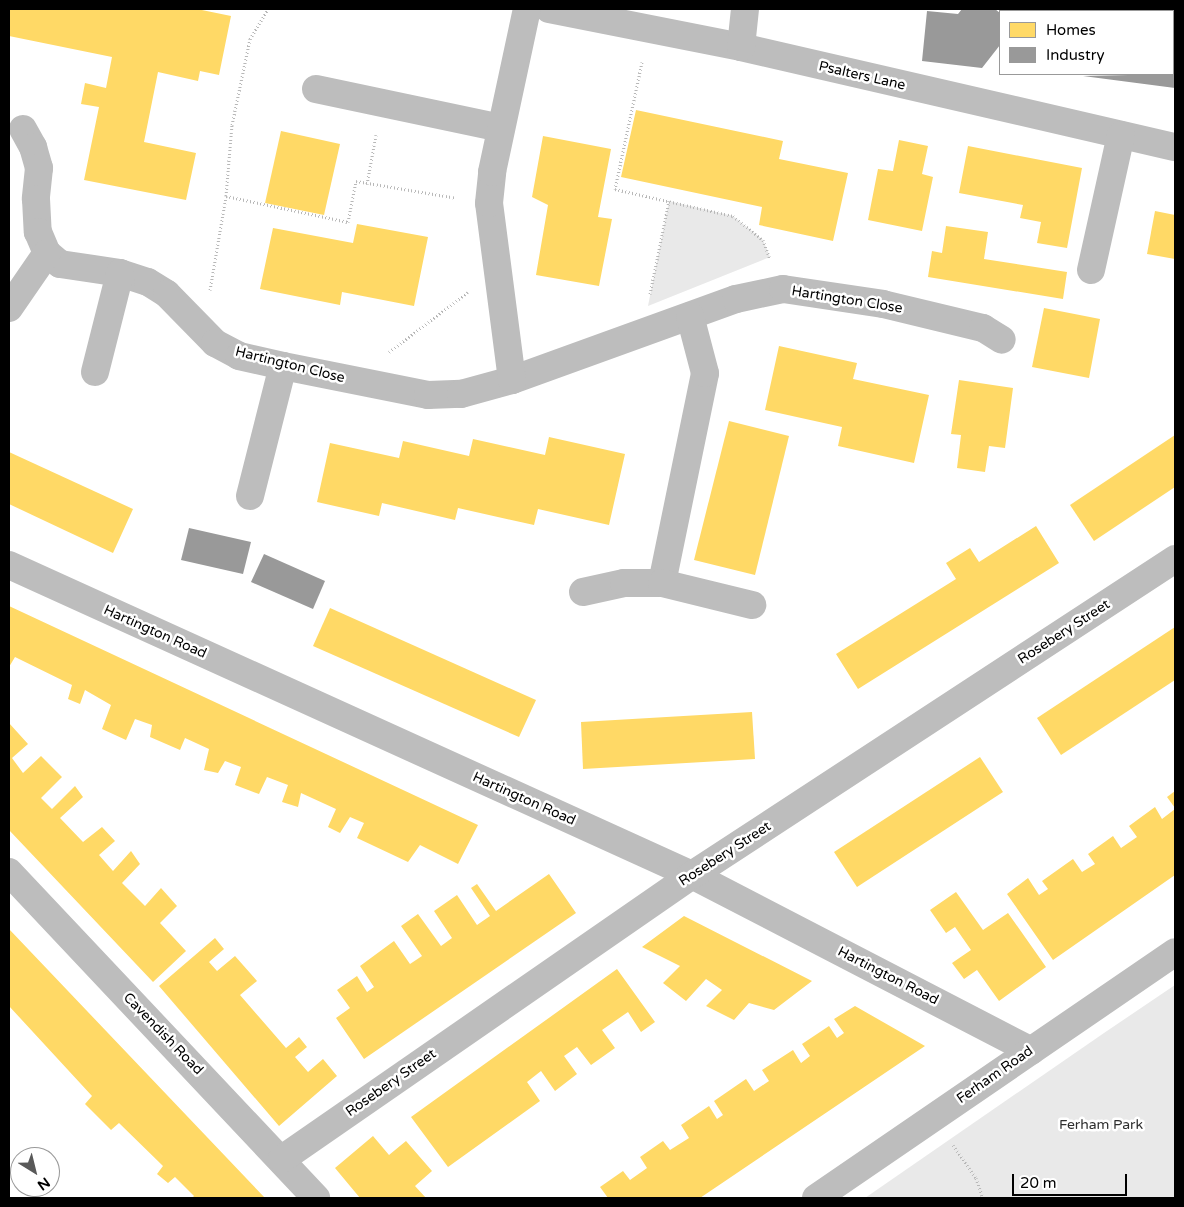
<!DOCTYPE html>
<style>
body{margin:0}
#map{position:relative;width:1184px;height:1207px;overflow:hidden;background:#fff;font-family:"Varela Round",sans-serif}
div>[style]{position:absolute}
.green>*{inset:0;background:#e9e9e9}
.homes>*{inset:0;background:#ffd966}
.industry>*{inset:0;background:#999}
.path>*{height:3px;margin-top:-1.5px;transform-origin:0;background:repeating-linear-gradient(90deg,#b8b8b8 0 1px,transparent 0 3.5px)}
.minor>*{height:28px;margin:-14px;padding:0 14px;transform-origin:14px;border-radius:14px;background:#bdbdbd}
span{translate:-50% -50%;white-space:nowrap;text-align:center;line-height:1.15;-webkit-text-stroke:5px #fff;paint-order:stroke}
.street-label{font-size:14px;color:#000}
.park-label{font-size:14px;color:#2e2e2e}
.frame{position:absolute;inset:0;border:10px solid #000;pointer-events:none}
.legend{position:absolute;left:999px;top:10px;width:175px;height:65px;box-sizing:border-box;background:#fff;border:1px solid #999;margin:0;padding:6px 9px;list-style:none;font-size:15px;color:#000}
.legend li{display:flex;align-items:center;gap:10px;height:25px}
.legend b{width:25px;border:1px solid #999}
.north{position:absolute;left:10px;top:1147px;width:50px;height:50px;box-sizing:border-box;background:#fff;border:1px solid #999;border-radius:50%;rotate:144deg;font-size:14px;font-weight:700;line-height:20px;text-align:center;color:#000}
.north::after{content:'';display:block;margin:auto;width:18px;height:22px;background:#595959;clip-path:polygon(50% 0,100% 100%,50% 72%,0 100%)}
.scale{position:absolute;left:1012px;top:1174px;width:115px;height:22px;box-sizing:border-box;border:2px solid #000;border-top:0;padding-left:6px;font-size:15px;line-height:18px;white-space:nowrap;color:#000;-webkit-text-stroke:4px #fff;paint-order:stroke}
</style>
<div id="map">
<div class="green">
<i style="clip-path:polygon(669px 201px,733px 216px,763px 240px,770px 257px,648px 306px)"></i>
<i style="clip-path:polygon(1175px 985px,1175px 1198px,865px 1198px,1104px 1033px)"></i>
</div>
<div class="homes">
<i style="clip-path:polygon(9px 9px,197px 9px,231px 16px,219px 75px,200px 71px,198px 81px,158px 72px,144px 142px,196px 153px,186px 200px,84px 180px,99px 107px,81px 104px,85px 83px,106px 88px,112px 57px,9px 36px)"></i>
<i style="clip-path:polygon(636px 110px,783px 141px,779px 159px,848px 173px,833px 241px,759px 225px,762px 207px,621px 177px)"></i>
<i style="clip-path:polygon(281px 131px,340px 144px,324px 215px,265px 203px)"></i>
<i style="clip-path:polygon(543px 136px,611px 149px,598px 217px,612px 219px,599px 286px,536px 275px,548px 205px,532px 197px)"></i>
<i style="clip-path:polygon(899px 140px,928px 146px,922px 174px,933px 177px,922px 231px,868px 220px,878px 169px,893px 171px)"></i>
<i style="clip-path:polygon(968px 146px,1082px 168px,1067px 248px,1037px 243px,1041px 222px,1020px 218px,1023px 205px,959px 193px)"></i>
<i style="clip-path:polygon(1155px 211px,1175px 215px,1175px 259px,1147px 254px)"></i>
<i style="clip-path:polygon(357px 224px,428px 237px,414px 306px,342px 292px,340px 305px,260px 289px,273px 228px,353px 243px)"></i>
<i style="clip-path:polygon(946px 226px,988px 232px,984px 259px,1067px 272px,1063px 299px,928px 277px,932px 251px,942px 253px)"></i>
<i style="clip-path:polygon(1044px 308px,1100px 319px,1089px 378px,1032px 367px)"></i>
<i style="clip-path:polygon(779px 346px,857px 363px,853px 379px,929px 395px,914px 463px,838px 446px,842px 427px,765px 410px)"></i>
<i style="clip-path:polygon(959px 380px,1013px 388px,1005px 448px,989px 446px,985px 472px,957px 468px,961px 435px,951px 434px)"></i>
<i style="clip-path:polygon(729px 421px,789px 436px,755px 575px,694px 560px)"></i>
<i style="clip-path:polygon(1175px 435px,1175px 487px,1094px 541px,1070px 505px)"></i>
<i style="clip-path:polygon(549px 437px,625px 454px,609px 525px,538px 509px,534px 525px,458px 508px,455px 520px,382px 503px,379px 516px,317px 502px,330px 443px,399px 458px,403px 441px,469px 456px,473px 439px,545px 455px)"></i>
<i style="clip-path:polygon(9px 452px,133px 509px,113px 553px,9px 504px)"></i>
<i style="clip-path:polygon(1036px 526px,1059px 563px,858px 689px,836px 654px,956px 579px,946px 563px,970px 548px,979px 562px)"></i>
<i style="clip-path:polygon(9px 606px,478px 825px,458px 864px,420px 845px,408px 862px,357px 838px,364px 823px,350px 817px,340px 833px,328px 827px,336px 809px,301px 793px,298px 807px,282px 802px,288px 785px,267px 777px,259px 794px,235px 785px,241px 767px,225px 761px,218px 773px,204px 770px,209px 749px,185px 738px,180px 750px,150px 737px,152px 725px,135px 719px,126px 740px,102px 729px,111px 705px,85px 690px,80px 704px,68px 699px,72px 685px,15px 657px,9px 667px)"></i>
<i style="clip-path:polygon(330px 608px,536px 700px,519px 737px,313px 646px)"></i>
<i style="clip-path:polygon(1175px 627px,1175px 680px,1061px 755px,1037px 718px)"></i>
<i style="clip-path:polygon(752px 712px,755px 759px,583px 769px,581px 722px)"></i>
<i style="clip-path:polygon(9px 723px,28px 744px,12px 758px,23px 773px,41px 756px,62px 777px,41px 798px,52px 809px,75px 786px,83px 797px,60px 818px,83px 842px,102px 827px,115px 841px,99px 855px,113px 871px,131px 851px,140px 864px,122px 883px,145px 906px,161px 888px,177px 906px,160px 923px,186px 951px,153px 982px,9px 830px)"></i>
<i style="clip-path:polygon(980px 757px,1003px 792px,857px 887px,834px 852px)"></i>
<i style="clip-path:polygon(1175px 791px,1175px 808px,1167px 797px)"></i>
<i style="clip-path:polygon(1155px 807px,1162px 819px,1175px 809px,1175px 875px,1053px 960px,1007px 894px,1028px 878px,1039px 895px,1048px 889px,1042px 881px,1073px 859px,1082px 872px,1095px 864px,1088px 854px,1113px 836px,1121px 848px,1137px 837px,1129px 826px)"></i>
<i style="clip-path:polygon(549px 874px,576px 913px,364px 1059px,336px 1018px,350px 1008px,337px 990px,357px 976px,367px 992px,374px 987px,360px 966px,394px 941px,410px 964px,422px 956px,401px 926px,418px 914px,441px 946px,452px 938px,434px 911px,457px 895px,477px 925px,490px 916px,471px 888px,477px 884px,496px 911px)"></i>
<i style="clip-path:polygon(956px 892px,983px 930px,1008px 913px,1046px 967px,999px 1001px,977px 970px,964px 979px,952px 963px,971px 950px,955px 927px,946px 933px,930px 910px)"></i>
<i style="clip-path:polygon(684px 916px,812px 981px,774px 1010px,749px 1003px,734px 1020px,706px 1006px,722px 990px,706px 979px,686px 1001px,663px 983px,680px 966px,642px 947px)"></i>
<i style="clip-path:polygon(9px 929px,265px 1198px,192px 1198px,194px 1196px,175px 1177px,168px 1183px,157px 1174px,163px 1166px,119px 1123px,111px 1130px,85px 1104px,92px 1096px,9px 1006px)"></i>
<i style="clip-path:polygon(215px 938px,224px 949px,209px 962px,217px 971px,235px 956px,257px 981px,240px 995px,286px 1048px,299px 1037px,307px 1047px,295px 1057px,308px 1072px,323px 1059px,337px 1076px,279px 1126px,159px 986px)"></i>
<i style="clip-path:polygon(617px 969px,655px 1022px,641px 1032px,628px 1012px,602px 1030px,615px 1048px,591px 1065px,577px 1047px,564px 1056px,577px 1074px,555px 1091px,541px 1071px,527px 1082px,540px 1101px,448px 1167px,411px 1117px)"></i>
<i style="clip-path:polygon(855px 1006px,925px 1046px,700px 1198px,608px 1198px,600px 1187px,623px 1171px,630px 1180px,647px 1168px,640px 1157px,663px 1141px,670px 1150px,689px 1138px,681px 1125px,709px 1106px,717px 1119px,723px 1115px,714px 1101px,746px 1079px,754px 1091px,769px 1081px,762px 1070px,793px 1050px,801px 1063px,810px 1056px,802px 1044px,829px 1026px,837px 1038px,844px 1033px,834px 1019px)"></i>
<i style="clip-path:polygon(373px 1136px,389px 1155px,406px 1141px,432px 1171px,415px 1186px,426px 1198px,360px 1198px,335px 1168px)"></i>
</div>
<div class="industry">
<i style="clip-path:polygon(962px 9px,995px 9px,1000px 13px,1000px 45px,982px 68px,922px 61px,927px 11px,958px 14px)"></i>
<i style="clip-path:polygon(1091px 9px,1175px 9px,1175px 88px,1083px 76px,1173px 74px,1173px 11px,1091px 11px)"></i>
<i style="clip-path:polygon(189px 528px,251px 542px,243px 574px,181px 560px)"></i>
<i style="clip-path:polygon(264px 554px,325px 581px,313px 609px,251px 582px)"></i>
</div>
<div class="path">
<i style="left:642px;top:62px;width:130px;rotate:102deg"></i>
<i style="left:615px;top:189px;width:121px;rotate:12.9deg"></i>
<i style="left:733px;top:216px;width:38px;rotate:39deg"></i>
<i style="left:763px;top:240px;width:20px;rotate:70deg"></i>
<i style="left:367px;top:184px;width:50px;rotate:-79.6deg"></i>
<i style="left:226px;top:196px;width:125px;rotate:12deg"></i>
<i style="left:348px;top:222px;width:42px;rotate:-79deg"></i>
<i style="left:356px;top:181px;width:101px;rotate:9.6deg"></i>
<i style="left:210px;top:290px;width:95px;rotate:-80.3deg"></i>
<i style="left:226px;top:196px;width:71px;rotate:-85.2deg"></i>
<i style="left:232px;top:125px;width:88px;rotate:-78.2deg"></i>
<i style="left:250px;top:39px;width:35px;rotate:-59deg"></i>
<i style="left:650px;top:294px;width:95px;rotate:-78.5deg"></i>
<i style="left:389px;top:352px;width:99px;rotate:-37.2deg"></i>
<i style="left:953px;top:1145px;width:40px;rotate:55.1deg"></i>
<i style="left:976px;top:1178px;width:21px;rotate:71deg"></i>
</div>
<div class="minor">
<i style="left:549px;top:9px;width:196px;rotate:11.2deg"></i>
<i style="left:741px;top:47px;width:445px;rotate:13deg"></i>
<i style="left:741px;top:47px;width:38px;rotate:-84deg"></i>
<i style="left:316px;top:89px;width:189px;rotate:11.9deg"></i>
<i style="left:23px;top:129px;width:21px;rotate:61deg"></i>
<i style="left:33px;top:147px;width:22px;rotate:74deg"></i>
<i style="left:39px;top:168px;width:31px;rotate:96deg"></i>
<i style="left:36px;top:199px;width:33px;rotate:87deg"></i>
<i style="left:38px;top:232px;width:23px;rotate:67deg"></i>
<i style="left:47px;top:253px;width:17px;rotate:40deg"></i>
<i style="left:60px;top:264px;width:61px;rotate:8.5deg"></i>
<i style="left:120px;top:273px;width:29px;rotate:18deg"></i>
<i style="left:148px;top:282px;width:22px;rotate:32deg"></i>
<i style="left:167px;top:294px;width:69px;rotate:45.6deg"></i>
<i style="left:215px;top:343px;width:27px;rotate:28deg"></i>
<i style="left:239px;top:356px;width:45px;rotate:12.8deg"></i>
<i style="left:283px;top:366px;width:148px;rotate:11.3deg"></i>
<i style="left:428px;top:395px;width:33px;rotate:-2deg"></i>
<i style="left:461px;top:394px;width:53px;rotate:-15.4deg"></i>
<i style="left:512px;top:380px;width:238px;rotate:-19.9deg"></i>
<i style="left:736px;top:299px;width:48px;rotate:-12deg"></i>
<i style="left:783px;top:289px;width:101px;rotate:8.5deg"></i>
<i style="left:883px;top:304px;width:103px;rotate:13.5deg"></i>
<i style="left:983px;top:328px;width:22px;rotate:32deg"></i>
<i style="left:1091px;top:270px;width:138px;rotate:-77.5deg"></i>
<i style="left:9px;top:308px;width:67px;rotate:-55.4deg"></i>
<i style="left:95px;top:372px;width:102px;rotate:-75.8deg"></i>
<i style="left:512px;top:380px;width:178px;rotate:-97.4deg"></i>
<i style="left:489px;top:203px;width:31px;rotate:-84deg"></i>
<i style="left:492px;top:172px;width:167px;rotate:-77.9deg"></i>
<i style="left:250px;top:496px;width:134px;rotate:-75.8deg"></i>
<i style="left:9px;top:565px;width:750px;rotate:24.41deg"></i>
<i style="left:692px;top:875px;width:382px;rotate:27.4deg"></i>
<i style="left:662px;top:583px;width:214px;rotate:-78.4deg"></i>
<i style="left:705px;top:373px;width:59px;rotate:-104.7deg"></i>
<i style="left:583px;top:592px;width:42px;rotate:-12.4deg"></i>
<i style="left:624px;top:583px;width:38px"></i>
<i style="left:662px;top:583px;width:93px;rotate:13.7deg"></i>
<i style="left:9px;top:872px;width:448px;rotate:46.7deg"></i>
<i style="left:282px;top:1159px;width:499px;rotate:-34.7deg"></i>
<i style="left:692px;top:875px;width:577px;rotate:-33.19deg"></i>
<i style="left:816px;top:1198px;width:435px;rotate:-34.4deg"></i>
</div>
<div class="street-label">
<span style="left:862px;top:76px;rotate:13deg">Psalters Lane</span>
<span style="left:847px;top:300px;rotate:9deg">Hartington Close</span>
<span style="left:290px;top:365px;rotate:14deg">Hartington Close</span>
<span style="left:155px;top:632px;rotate:24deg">Hartington Road</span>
<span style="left:1064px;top:632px;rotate:-33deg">Rosebery Street</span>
<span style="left:524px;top:799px;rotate:24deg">Hartington Road</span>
<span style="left:725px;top:854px;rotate:-33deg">Rosebery Street</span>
<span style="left:888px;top:976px;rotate:27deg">Hartington Road</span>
<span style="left:163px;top:1034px;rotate:46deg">Cavendish Road</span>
<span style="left:995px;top:1075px;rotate:-35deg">Ferham Road</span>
<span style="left:391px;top:1083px;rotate:-35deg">Rosebery Street</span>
</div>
<div class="park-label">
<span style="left:1101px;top:1125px">Ferham Park</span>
</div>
<div class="frame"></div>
<ul class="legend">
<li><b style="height:14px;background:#ffd966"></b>Homes</li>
<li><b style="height:14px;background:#999"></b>Industry</li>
</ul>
<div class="north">N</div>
<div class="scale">20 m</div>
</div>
